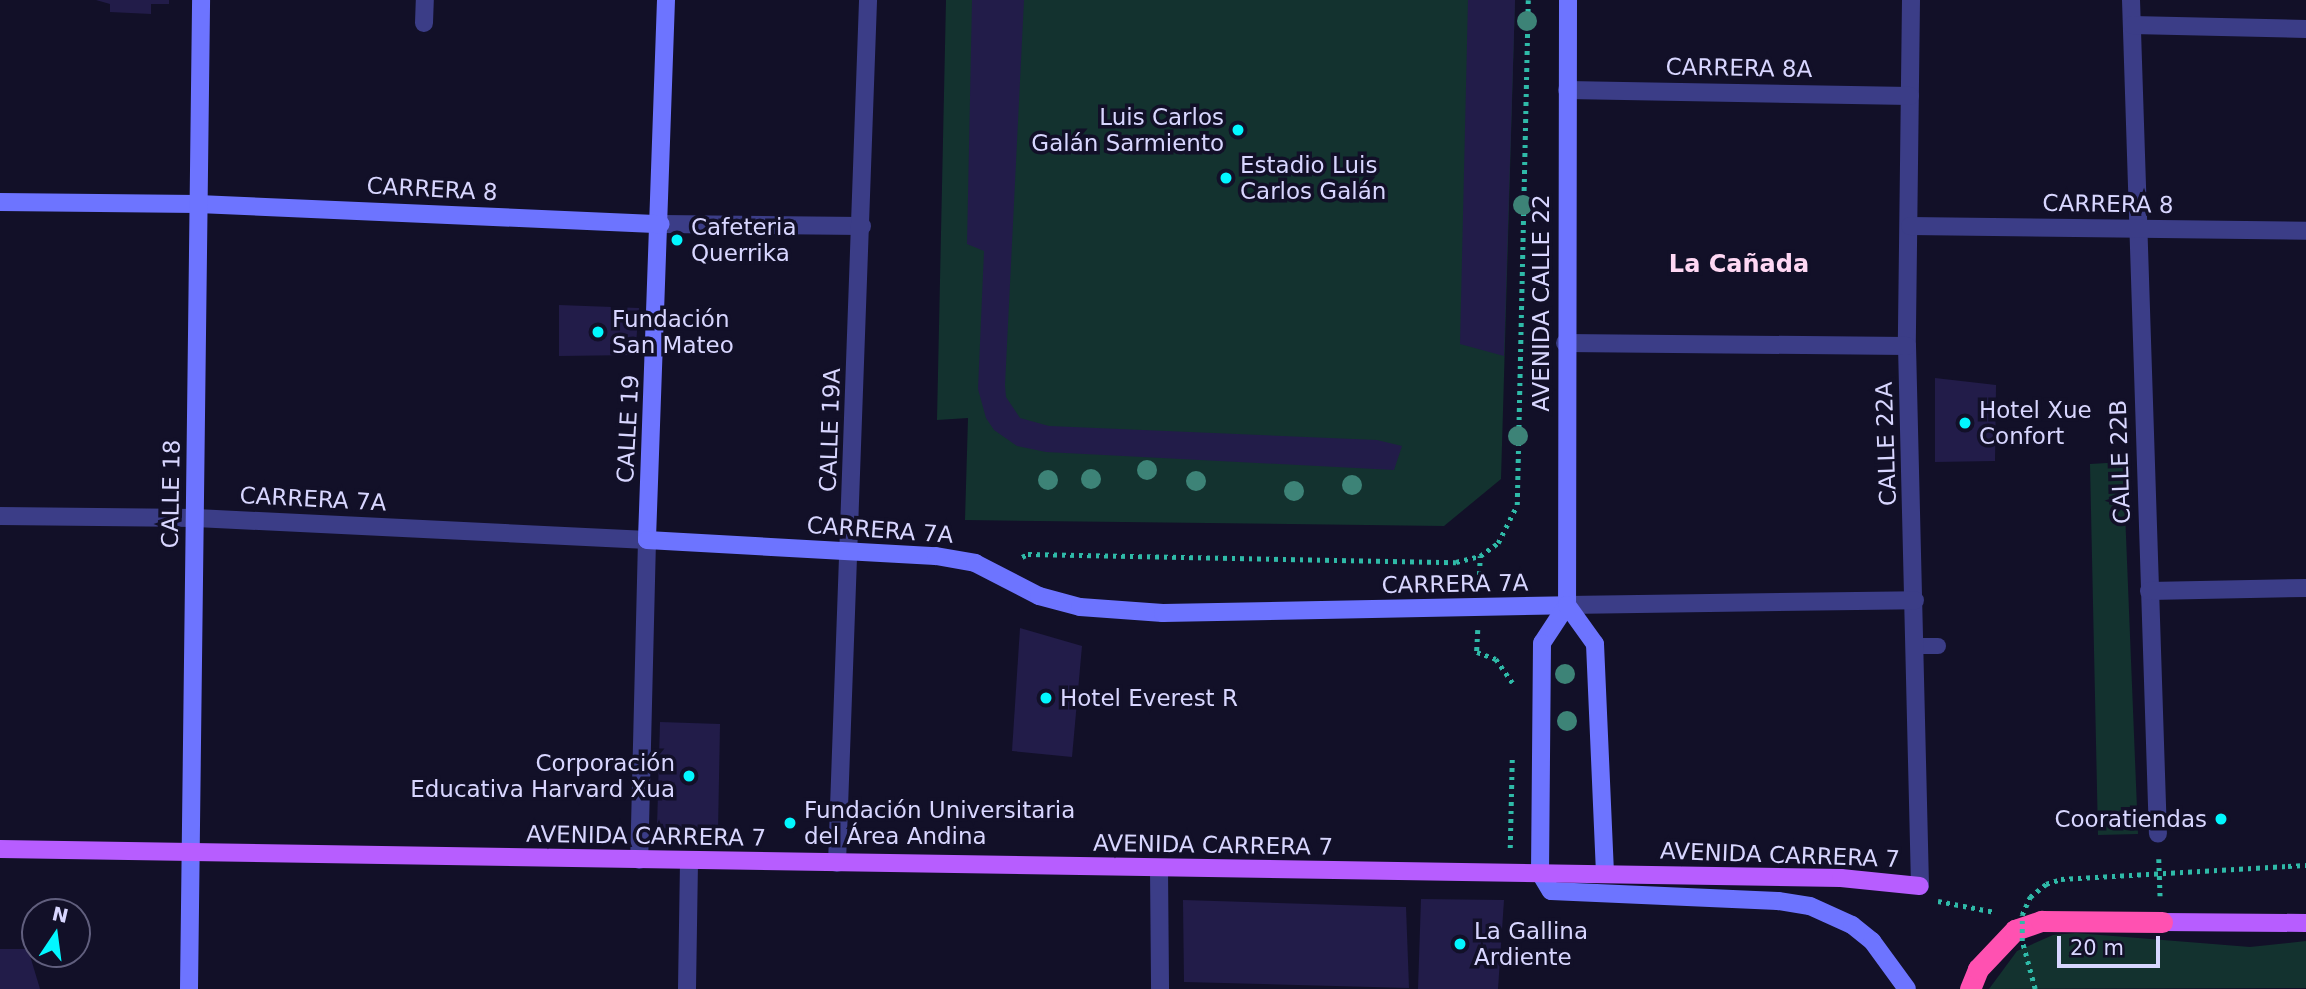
<!DOCTYPE html>
<meta charset="utf-8">
<style>
body{margin:0}
#map{position:relative;width:2306px;height:989px;overflow:hidden;background:#121028;font-family:"DejaVu Sans",sans-serif}
div>[style]{position:absolute}
.green>*{inset:0;background:#13322f}
.building>*{inset:0;background:#221c49}
.path>*{height:4.5px;margin-top:-2.25px;transform-origin:0;background:repeating-linear-gradient(90deg,#2fbaa8 0 3.5px,transparent 0 8.5px)}
.lane>*{height:16px;margin:-8px;padding:0 8px;transform-origin:8px;border-radius:8px;background:#3b3d87}
.street>*{height:18px;margin:-9px;padding:0 9px;transform-origin:9px;border-radius:9px;background:#3b3d87}
.secondary>*{height:18px;margin:-9px;padding:0 9px;transform-origin:9px;border-radius:9px;background:#6d74ff}
.primary>*{height:18px;margin:-9px;padding:0 9px;transform-origin:9px;border-radius:9px;background:#b75dff}
.highway>*{height:21px;margin:-10.5px;padding:0 10.5px;transform-origin:10.5px;border-radius:10.5px;background:#ff51b1}
.path-bridge>*{height:4.5px;margin-top:-2.25px;transform-origin:0;background:repeating-linear-gradient(90deg,#2fbaa8 0 3.5px,transparent 0 8.5px)}
.trees>*{width:20px;height:20px;margin:-10px;border-radius:50%;background:#3d8377}
.dots>*{width:19px;height:19px;translate:-50% -50%;box-sizing:border-box;border:4px solid #121028;border-radius:50%}
span{translate:-50% -50%;white-space:nowrap;text-align:center;line-height:1.15;-webkit-text-stroke:7px #121028;paint-order:stroke}
.street-label{font-size:23px;color:#d8d6ff}
.poi-label{font-size:23px;color:#d8d6ff}
.right{translate:-100% -50%;text-align:right}
.left{translate:0 -50%;text-align:left}
.neighbourhood-label{font-size:24px;color:#ffd8f4;font-weight:700}
.north{position:absolute;left:21px;top:898px;width:70px;height:70px;box-sizing:border-box;background:#121028;border:2px solid #615f7e;border-radius:50%;rotate:13deg;font-size:19px;font-weight:700;line-height:28px;text-align:center;color:#d8d6ff}
.north::after{content:'';display:block;margin:auto;width:24px;height:32px;background:#02f7ff;clip-path:polygon(50% 0,100% 100%,50% 72%,0 100%)}
.scale{position:absolute;left:2057px;top:936px;width:103px;height:32px;box-sizing:border-box;border:4px solid #d8d6ff;border-top:0;padding-left:9px;font-size:21px;line-height:24px;white-space:nowrap;color:#d8d6ff;-webkit-text-stroke:5px #121028;paint-order:stroke}
</style>
<div id="map">
<div class="green">
<i style="clip-path:polygon(946px 0,1515px 0,1501px 479px,1444px 526px,965px 520px,968px 418px,937px 420px)"></i>
<i style="clip-path:polygon(2123px 462px,2138px 834px,2098px 835px,2090px 464px)"></i>
<i style="clip-path:polygon(2076px 933px,2250px 947px,2306px 941px,2306px 988px,1989px 989px,2017px 951px,2053px 935px)"></i>
</div>
<div class="building">
<i style="clip-path:polygon(96px 0,169px 0,169px 4px,151px 4px,151px 14px,110px 12px,110px 4px)"></i>
<i style="clip-path:polygon(972px 0,1024px 0,1005px 385px,1006px 397px,1020px 418px,1049px 426px,1377px 440px,1402px 446px,1394px 470px,1046px 452px,1017px 446px,994px 430px,986px 418px,978px 389px,984px 251px,967px 244px)"></i>
<i style="clip-path:polygon(1468px 0,1515px 0,1504px 356px,1460px 344px)"></i>
<i style="clip-path:polygon(559px 305px,639px 308px,635px 355px,559px 356px)"></i>
<i style="clip-path:polygon(1935px 378px,1996px 385px,1995px 461px,1935px 462px)"></i>
<i style="clip-path:polygon(1020px 628px,1082px 646px,1072px 757px,1012px 751px)"></i>
<i style="clip-path:polygon(660px 722px,720px 724px,718px 831px,657px 828px)"></i>
<i style="clip-path:polygon(1421px 899px,1504px 900px,1498px 989px,1418px 989px)"></i>
<i style="clip-path:polygon(1183px 900px,1406px 907px,1409px 988px,1184px 982px)"></i>
<i style="clip-path:polygon(0 949px,28px 949px,40px 989px,0 989px)"></i>
</div>
<div class="path">
<i style="left:1022px;top:557px;width:7px;rotate:-27deg"></i>
<i style="left:1028px;top:554px;width:428px;rotate:1.1deg"></i>
<i style="left:1456px;top:562px;width:25px;rotate:-14deg"></i>
<i style="left:1480px;top:556px;width:22px;rotate:-36deg"></i>
<i style="left:1498px;top:543px;width:42px;rotate:-63.4deg"></i>
<i style="left:1517px;top:505px;width:505px;rotate:-88.75deg"></i>
<i style="left:1479px;top:583px;width:27px;rotate:-88deg"></i>
<i style="left:1478px;top:630px;width:22px;rotate:93deg"></i>
<i style="left:1477px;top:652px;width:20px;rotate:20deg"></i>
<i style="left:1496px;top:659px;width:29px;rotate:55deg"></i>
<i style="left:1510px;top:848px;width:90px;rotate:-88.7deg"></i>
<i style="left:2159px;top:859px;width:37px;rotate:88deg"></i>
<i style="left:2288px;top:866px;width:18px;rotate:-3deg"></i>
<i style="left:1938px;top:901px;width:58px;rotate:10.9deg"></i>
</div>
<div class="lane">
<i style="left:1917px;top:646px;width:21px"></i>
</div>
<div class="street">
<i style="left:1911px;top:0;width:346px;rotate:90.7deg"></i>
<i style="left:1907px;top:346px;width:540px;rotate:88.62deg"></i>
<i style="left:2131px;top:0;width:834px;rotate:88.15deg"></i>
<i style="left:424px;top:23px;width:23px;rotate:-88deg"></i>
<i style="left:2132px;top:25px;width:174px;rotate:1.3deg"></i>
<i style="left:1567px;top:90px;width:343px;rotate:1deg"></i>
<i style="left:661px;top:224px;width:201px;rotate:0.6deg"></i>
<i style="left:1910px;top:226px;width:396px;rotate:0.7deg"></i>
<i style="left:1565px;top:343px;width:342px;rotate:0.5deg"></i>
<i style="left:0;top:516px;width:196px;rotate:0.6deg"></i>
<i style="left:196px;top:518px;width:452px;rotate:2.8deg"></i>
<i style="left:647px;top:540px;width:320px;rotate:91.4deg"></i>
<i style="left:2149px;top:591px;width:157px;rotate:-1.1deg"></i>
<i style="left:1567px;top:605px;width:348px;rotate:-0.8deg"></i>
<i style="left:837px;top:863px;width:864px;rotate:-87.94deg"></i>
<i style="left:1159px;top:869px;width:120px;rotate:89.5deg"></i>
<i style="left:687px;top:989px;width:128px;rotate:-89.1deg"></i>
</div>
<div class="secondary">
<i style="left:666px;top:0;width:540px;rotate:92.02deg"></i>
<i style="left:647px;top:540px;width:289px;rotate:3.2deg"></i>
<i style="left:936px;top:556px;width:40px;rotate:10deg"></i>
<i style="left:975px;top:563px;width:72px;rotate:27.3deg"></i>
<i style="left:1039px;top:596px;width:42px;rotate:15deg"></i>
<i style="left:1080px;top:607px;width:83px;rotate:4.1deg"></i>
<i style="left:1163px;top:613px;width:404px;rotate:-1.1deg"></i>
<i style="left:1568px;top:0;width:605px;rotate:90.09deg"></i>
<i style="left:1567px;top:605px;width:45px;rotate:123.3deg"></i>
<i style="left:1542px;top:643px;width:230px;rotate:90.5deg"></i>
<i style="left:1540px;top:873px;width:21px;rotate:59deg"></i>
<i style="left:1551px;top:891px;width:227px;rotate:2.5deg"></i>
<i style="left:1778px;top:901px;width:32px;rotate:9deg"></i>
<i style="left:1810px;top:906px;width:46px;rotate:24.3deg"></i>
<i style="left:1852px;top:925px;width:26px;rotate:39deg"></i>
<i style="left:1872px;top:941px;width:59px;rotate:53.9deg"></i>
<i style="left:0;top:202px;width:198px;rotate:0.6deg"></i>
<i style="left:198px;top:204px;width:463px;rotate:2.5deg"></i>
<i style="left:1567px;top:605px;width:48px;rotate:54.3deg"></i>
<i style="left:1595px;top:644px;width:229px;rotate:87.5deg"></i>
<i style="left:189px;top:989px;width:989px;rotate:-89.3deg"></i>
</div>
<div class="primary">
<i style="left:0;top:849px;width:1841px;rotate:0.9deg"></i>
<i style="left:1841px;top:878px;width:79px;rotate:5.8deg"></i>
<i style="left:2162px;top:922px;width:144px;rotate:0.4deg"></i>
</div>
<div class="highway">
<i style="left:1970px;top:989px;width:22px;rotate:-68deg"></i>
<i style="left:1978px;top:969px;width:54px;rotate:-46.5deg"></i>
<i style="left:2015px;top:930px;width:28px;rotate:-19deg"></i>
<i style="left:2041px;top:921px;width:121px;rotate:0.5deg"></i>
</div>
<div class="path-bridge">
<i style="left:2035px;top:989px;width:50px;rotate:-105.2deg"></i>
<i style="left:2022px;top:941px;width:26px;rotate:-90deg"></i>
<i style="left:2022px;top:915px;width:20px;rotate:-66deg"></i>
<i style="left:2030px;top:897px;width:21px;rotate:-39deg"></i>
<i style="left:2046px;top:884px;width:16px;rotate:-18deg"></i>
<i style="left:2061px;top:879px;width:227px;rotate:-3.3deg"></i>
</div>
<div class="trees">
<i style="left:1527px;top:21px"></i>
<i style="left:1523px;top:205px"></i>
<i style="left:1518px;top:436px"></i>
<i style="left:1147px;top:470px"></i>
<i style="left:1091px;top:479px"></i>
<i style="left:1048px;top:480px"></i>
<i style="left:1196px;top:481px"></i>
<i style="left:1352px;top:485px"></i>
<i style="left:1294px;top:491px"></i>
<i style="left:1565px;top:674px"></i>
<i style="left:1567px;top:721px"></i>
</div>
<div class="dots">
<i style="left:1238px;top:130px;background:#02f7ff"></i>
<i style="left:1226px;top:178px;background:#02f7ff"></i>
<i style="left:677px;top:240px;background:#02f7ff"></i>
<i style="left:598px;top:332px;background:#02f7ff"></i>
<i style="left:1965px;top:423px;background:#02f7ff"></i>
<i style="left:1046px;top:698px;background:#02f7ff"></i>
<i style="left:689px;top:776px;background:#02f7ff"></i>
<i style="left:2221px;top:819px;background:#02f7ff"></i>
<i style="left:790px;top:823px;background:#02f7ff"></i>
<i style="left:1460px;top:944px;background:#02f7ff"></i>
</div>
<div class="street-label">
<span style="left:1739px;top:68px;rotate:1deg">CARRERA 8A</span>
<span style="left:432px;top:189px;rotate:3deg">CARRERA 8</span>
<span style="left:2108px;top:204px;rotate:1deg">CARRERA 8</span>
<span style="left:1541px;top:303px;rotate:-90deg">AVENIDA CALLE 22</span>
<span style="left:628px;top:429px;rotate:-87deg">CALLE 19</span>
<span style="left:830px;top:430px;rotate:-88deg">CALLE 19A</span>
<span style="left:1886px;top:444px;rotate:-92deg">CALLE 22A</span>
<span style="left:2120px;top:462px;rotate:-92deg">CALLE 22B</span>
<span style="left:171px;top:494px;rotate:-89deg">CALLE 18</span>
<span style="left:313px;top:499px;rotate:3deg">CARRERA 7A</span>
<span style="left:880px;top:530px;rotate:4deg">CARRERA 7A</span>
<span style="left:1455px;top:584px;rotate:-1deg">CARRERA 7A</span>
<span style="left:646px;top:836px;rotate:1deg">AVENIDA CARRERA 7</span>
<span style="left:1213px;top:845px;rotate:1deg">AVENIDA CARRERA 7</span>
<span style="left:1780px;top:855px;rotate:2deg">AVENIDA CARRERA 7</span>
</div>
<div class="poi-label">
<span class="right" style="left:1224px;top:130px">Luis Carlos<br>Galán Sarmiento</span>
<span class="left" style="left:1240px;top:178px">Estadio Luis<br>Carlos Galán</span>
<span class="left" style="left:691px;top:240px">Cafeteria<br>Querrika</span>
<span class="left" style="left:612px;top:332px">Fundación<br>San Mateo</span>
<span class="left" style="left:1979px;top:423px">Hotel Xue<br>Confort</span>
<span class="left" style="left:1060px;top:698px">Hotel Everest R</span>
<span class="right" style="left:675px;top:776px">Corporación<br>Educativa Harvard Xua</span>
<span class="left" style="left:804px;top:823px">Fundación Universitaria<br>del Área Andina</span>
<span class="right" style="left:2207px;top:819px">Cooratiendas</span>
<span class="left" style="left:1474px;top:944px">La Gallina<br>Ardiente</span>
</div>
<div class="neighbourhood-label">
<span style="left:1739px;top:265px">La Cañada</span>
</div>
<div class="north">N</div>
<div class="scale">20 m</div>
</div>
